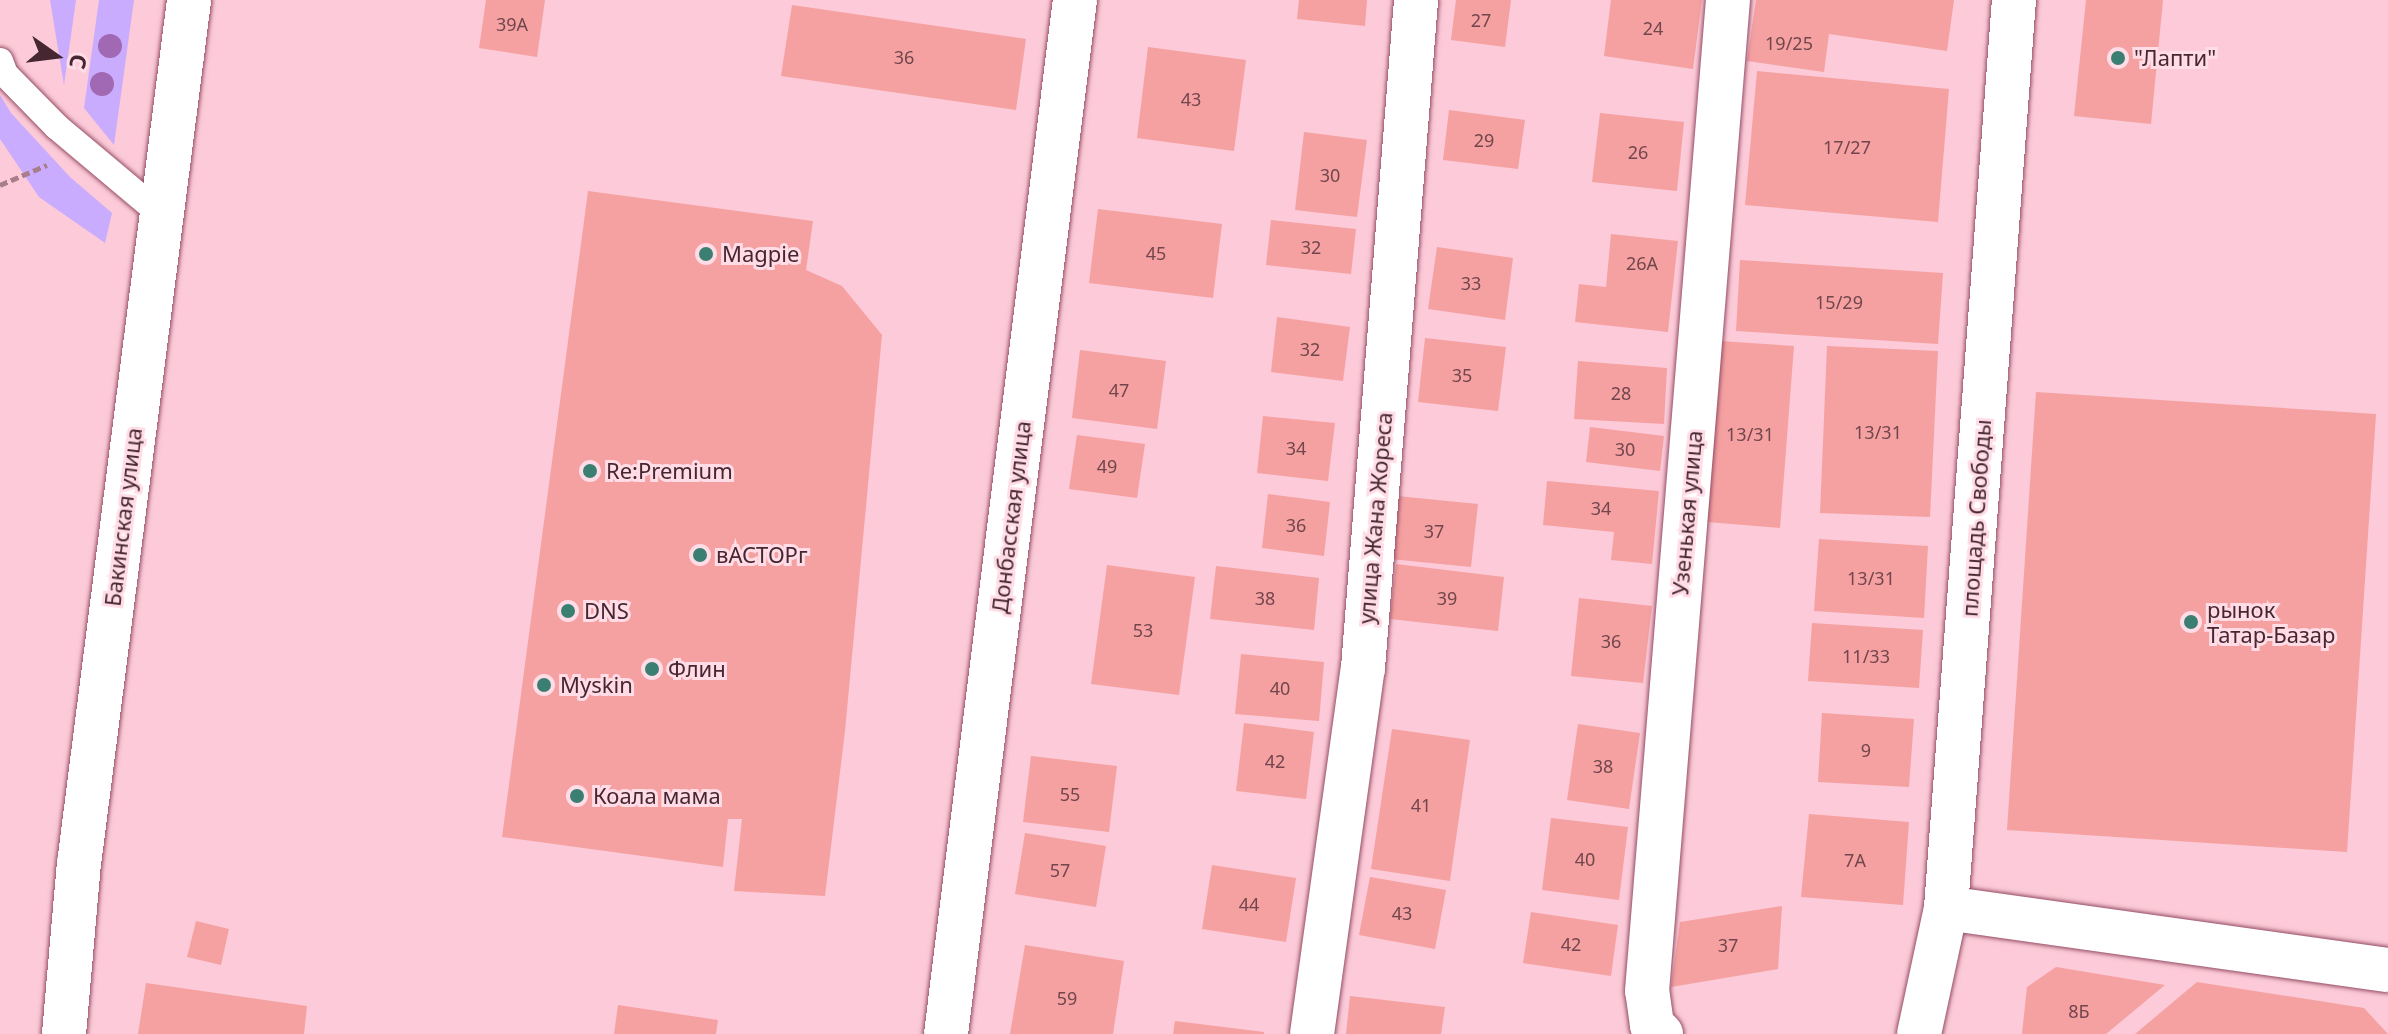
<!DOCTYPE html>
<meta charset="utf-8">
<style>
body{margin:0}
#map{position:relative;width:2388px;height:1034px;overflow:hidden;background:#fccad8;font-family:"Noto Sans",sans-serif}
div>[style]{position:absolute}
.green>*{inset:0;background:#c9acfe}
.building>*{inset:0;background:#f5a1a1}
.path>*{height:5px;margin-top:-2.5px;transform-origin:0;background:repeating-linear-gradient(90deg,#a77e8a 0 8px,transparent 0 12px)}
.roads{filter:drop-shadow(0 0 2px #954d65) drop-shadow(0 0 2px #954d65)}
.lane>*{height:26px;margin:-13px;padding:0 13px;transform-origin:13px;border-radius:13px;background:#fff}
.street>*{height:44px;margin:-22px;padding:0 22px;transform-origin:22px;border-radius:22px;background:#fff}
.secondary>*{height:44px;margin:-22px;padding:0 22px;transform-origin:22px;border-radius:22px;background:#fff}
.trees>*{width:24px;height:24px;margin:-12px;border-radius:50%;background:#a168b4}
.dots>*{width:22px;height:22px;translate:-50% -50%;box-sizing:border-box;border:4px solid #ffdce6;border-radius:50%}
span{translate:-50% -50%;white-space:nowrap;text-align:center;line-height:1.15;-webkit-text-stroke:6px #ffdce6;paint-order:stroke}
.number-label{font-size:18px;color:#72464d}
.number-label span{-webkit-text-stroke-width:0}
.poi-label{font-size:22px;color:#462731}
.left{translate:0 -50%;text-align:left}
.street-label{font-size:22px;color:#462731}
.north{position:absolute;left:16px;top:16px;width:80px;height:80px;-webkit-text-stroke:6px #ffdce6;paint-order:stroke;rotate:104deg;font-size:22px;font-weight:700;line-height:32px;text-align:center;color:#462731}
.north::after{content:'';display:block;margin:auto;width:28px;height:36px;background:#462731;clip-path:polygon(50% 0,100% 100%,50% 72%,0 100%)}
</style>
<div id="map">
<div class="green">
<i style="clip-path:polygon(50px 0,76px 0,64px 85px)"></i>
<i style="clip-path:polygon(99px 0,134px 0,114px 145px,84px 108px)"></i>
<i style="clip-path:polygon(0 95px,11px 113px,70px 177px,112px 213px,105px 243px,39px 197px,0 139px)"></i>
</div>
<div class="building">
<i style="clip-path:polygon(486px 0,545px 0,537px 57px,479px 48px)"></i>
<i style="clip-path:polygon(1299px 0,1367px 0,1365px 26px,1297px 19px)"></i>
<i style="clip-path:polygon(1456px 0,1511px 0,1505px 47px,1451px 40px)"></i>
<i style="clip-path:polygon(1611px 0,1702px 0,1693px 69px,1604px 56px)"></i>
<i style="clip-path:polygon(1756px 0,1954px 0,1947px 51px,1829px 34px,1824px 72px,1747px 61px)"></i>
<i style="clip-path:polygon(2086px 0,2163px 0,2151px 124px,2074px 116px)"></i>
<i style="clip-path:polygon(792px 5px,1026px 39px,1016px 110px,781px 76px)"></i>
<i style="clip-path:polygon(1148px 47px,1246px 60px,1234px 151px,1137px 138px)"></i>
<i style="clip-path:polygon(1757px 71px,1949px 89px,1938px 222px,1745px 205px)"></i>
<i style="clip-path:polygon(1449px 110px,1525px 120px,1518px 169px,1443px 160px)"></i>
<i style="clip-path:polygon(1600px 113px,1684px 122px,1677px 191px,1592px 182px)"></i>
<i style="clip-path:polygon(1304px 132px,1367px 140px,1357px 217px,1295px 210px)"></i>
<i style="clip-path:polygon(588px 191px,813px 221px,806px 270px,842px 286px,882px 335px,845px 731px,825px 896px,734px 891px,742px 819px,728px 819px,723px 867px,502px 837px)"></i>
<i style="clip-path:polygon(1098px 209px,1222px 224px,1213px 298px,1089px 283px)"></i>
<i style="clip-path:polygon(1271px 220px,1356px 229px,1351px 274px,1266px 265px)"></i>
<i style="clip-path:polygon(1611px 234px,1678px 241px,1668px 332px,1575px 322px,1579px 284px,1606px 287px)"></i>
<i style="clip-path:polygon(1437px 247px,1513px 258px,1505px 320px,1428px 309px)"></i>
<i style="clip-path:polygon(1740px 260px,1943px 273px,1938px 344px,1736px 331px)"></i>
<i style="clip-path:polygon(1277px 317px,1350px 327px,1343px 381px,1271px 372px)"></i>
<i style="clip-path:polygon(1425px 338px,1506px 347px,1498px 411px,1418px 402px)"></i>
<i style="clip-path:polygon(1720px 341px,1794px 346px,1780px 528px,1707px 522px)"></i>
<i style="clip-path:polygon(1827px 346px,1938px 351px,1930px 517px,1820px 513px)"></i>
<i style="clip-path:polygon(1080px 350px,1166px 361px,1157px 429px,1072px 418px)"></i>
<i style="clip-path:polygon(1578px 361px,1667px 368px,1664px 424px,1574px 419px)"></i>
<i style="clip-path:polygon(2036px 392px,2376px 414px,2347px 852px,2007px 830px)"></i>
<i style="clip-path:polygon(1263px 416px,1335px 423px,1328px 481px,1257px 473px)"></i>
<i style="clip-path:polygon(1590px 427px,1664px 436px,1660px 471px,1586px 462px)"></i>
<i style="clip-path:polygon(1077px 435px,1145px 444px,1137px 498px,1069px 489px)"></i>
<i style="clip-path:polygon(1547px 481px,1659px 491px,1652px 564px,1611px 560px,1614px 532px,1543px 525px)"></i>
<i style="clip-path:polygon(1268px 494px,1330px 502px,1324px 556px,1262px 548px)"></i>
<i style="clip-path:polygon(1397px 496px,1478px 504px,1471px 567px,1390px 559px)"></i>
<i style="clip-path:polygon(1819px 539px,1928px 546px,1924px 618px,1814px 611px)"></i>
<i style="clip-path:polygon(1396px 564px,1504px 577px,1498px 631px,1390px 619px)"></i>
<i style="clip-path:polygon(1107px 565px,1195px 577px,1179px 695px,1091px 684px)"></i>
<i style="clip-path:polygon(1216px 566px,1319px 578px,1314px 630px,1210px 619px)"></i>
<i style="clip-path:polygon(1579px 598px,1652px 606px,1643px 683px,1571px 676px)"></i>
<i style="clip-path:polygon(1812px 623px,1923px 630px,1919px 688px,1808px 681px)"></i>
<i style="clip-path:polygon(1241px 654px,1324px 662px,1319px 721px,1235px 714px)"></i>
<i style="clip-path:polygon(1822px 713px,1914px 719px,1909px 787px,1818px 782px)"></i>
<i style="clip-path:polygon(1244px 723px,1314px 732px,1306px 799px,1236px 791px)"></i>
<i style="clip-path:polygon(1578px 724px,1640px 733px,1629px 809px,1567px 800px)"></i>
<i style="clip-path:polygon(1392px 729px,1470px 740px,1450px 881px,1371px 869px)"></i>
<i style="clip-path:polygon(1031px 756px,1117px 766px,1109px 832px,1023px 822px)"></i>
<i style="clip-path:polygon(1809px 814px,1909px 822px,1903px 905px,1801px 897px)"></i>
<i style="clip-path:polygon(1551px 818px,1628px 827px,1619px 900px,1542px 890px)"></i>
<i style="clip-path:polygon(1025px 833px,1106px 846px,1096px 907px,1015px 894px)"></i>
<i style="clip-path:polygon(1212px 865px,1296px 878px,1286px 942px,1202px 929px)"></i>
<i style="clip-path:polygon(1370px 877px,1446px 890px,1435px 949px,1359px 935px)"></i>
<i style="clip-path:polygon(1782px 906px,1778px 969px,1671px 987px,1680px 922px)"></i>
<i style="clip-path:polygon(1531px 912px,1618px 925px,1611px 976px,1523px 963px)"></i>
<i style="clip-path:polygon(196px 921px,229px 929px,221px 965px,187px 957px)"></i>
<i style="clip-path:polygon(1025px 945px,1124px 961px,1113px 1034px,1010px 1034px)"></i>
<i style="clip-path:polygon(2056px 967px,2165px 985px,2106px 1034px,2022px 1034px,2027px 987px)"></i>
<i style="clip-path:polygon(2197px 982px,2364px 1008px,2388px 1034px,2135px 1034px)"></i>
<i style="clip-path:polygon(146px 983px,307px 1006px,304px 1034px,138px 1034px)"></i>
<i style="clip-path:polygon(1350px 996px,1445px 1007px,1441px 1034px,1346px 1034px)"></i>
<i style="clip-path:polygon(618px 1005px,718px 1020px,716px 1034px,614px 1034px)"></i>
<i style="clip-path:polygon(1175px 1021px,1264px 1032px,1264px 1034px,1173px 1034px)"></i>
</div>
<div class="path">
<i style="left:0;top:185px;width:51px;rotate:-23.1deg"></i>
</div>
<div class="roads">
<div class="lane">
<i style="left:0;top:61px;width:14px;rotate:69deg"></i>
<i style="left:5px;top:74px;width:74px;rotate:45.5deg"></i>
<i style="left:57px;top:127px;width:137px;rotate:40deg"></i>
</div>
<div class="street">
<i style="left:1946px;top:908px;width:446px;rotate:8deg"></i>
<i style="left:946px;top:1034px;width:1042px;rotate:-82.89deg"></i>
<i style="left:1312px;top:1034px;width:370px;rotate:-82.1deg"></i>
<i style="left:1363px;top:668px;width:670px;rotate:-85.46deg"></i>
<i style="left:1661px;top:1034px;width:13px;rotate:-135deg"></i>
<i style="left:1652px;top:1025px;width:34px;rotate:-98deg"></i>
<i style="left:1647px;top:991px;width:994px;rotate:-85.33deg"></i>
<i style="left:1919px;top:1034px;width:129px;rotate:-77.9deg"></i>
<i style="left:1946px;top:908px;width:911px;rotate:-85.72deg"></i>
</div>
<div class="secondary">
<i style="left:64px;top:1034px;width:171px;rotate:-85deg"></i>
<i style="left:79px;top:864px;width:871px;rotate:-82.74deg"></i>
</div>
</div>
<div class="trees">
<i style="left:110px;top:46px"></i>
<i style="left:102px;top:84px"></i>
</div>
<div class="dots">
<i style="left:2118px;top:58px;background:#3b7f73"></i>
<i style="left:706px;top:254px;background:#3b7f73"></i>
<i style="left:590px;top:471px;background:#3b7f73"></i>
<i style="left:700px;top:555px;background:#3b7f73"></i>
<i style="left:568px;top:611px;background:#3b7f73"></i>
<i style="left:2191px;top:622px;background:#3b7f73"></i>
<i style="left:652px;top:669px;background:#3b7f73"></i>
<i style="left:544px;top:685px;background:#3b7f73"></i>
<i style="left:577px;top:796px;background:#3b7f73"></i>
</div>
<div class="number-label">
<span style="left:1481px;top:20px">27</span>
<span style="left:512px;top:24px">39А</span>
<span style="left:1653px;top:28px">24</span>
<span style="left:1789px;top:43px">19/25</span>
<span style="left:904px;top:57px">36</span>
<span style="left:1191px;top:99px">43</span>
<span style="left:1484px;top:140px">29</span>
<span style="left:1847px;top:147px">17/27</span>
<span style="left:1638px;top:152px">26</span>
<span style="left:1330px;top:175px">30</span>
<span style="left:1311px;top:247px">32</span>
<span style="left:1156px;top:253px">45</span>
<span style="left:1642px;top:263px">26А</span>
<span style="left:1471px;top:283px">33</span>
<span style="left:1839px;top:302px">15/29</span>
<span style="left:1310px;top:349px">32</span>
<span style="left:1462px;top:375px">35</span>
<span style="left:1119px;top:390px">47</span>
<span style="left:1621px;top:393px">28</span>
<span style="left:1878px;top:432px">13/31</span>
<span style="left:1750px;top:434px">13/31</span>
<span style="left:1296px;top:448px">34</span>
<span style="left:1625px;top:449px">30</span>
<span style="left:1107px;top:466px">49</span>
<span style="left:1601px;top:508px">34</span>
<span style="left:1296px;top:525px">36</span>
<span style="left:1434px;top:531px">37</span>
<span style="left:1871px;top:578px">13/31</span>
<span style="left:1265px;top:598px">38</span>
<span style="left:1447px;top:598px">39</span>
<span style="left:1143px;top:630px">53</span>
<span style="left:1611px;top:641px">36</span>
<span style="left:1866px;top:656px">11/33</span>
<span style="left:1280px;top:688px">40</span>
<span style="left:1866px;top:750px">9</span>
<span style="left:1275px;top:761px">42</span>
<span style="left:1603px;top:766px">38</span>
<span style="left:1070px;top:794px">55</span>
<span style="left:1421px;top:805px">41</span>
<span style="left:1585px;top:859px">40</span>
<span style="left:1855px;top:860px">7А</span>
<span style="left:1060px;top:870px">57</span>
<span style="left:1249px;top:904px">44</span>
<span style="left:1402px;top:913px">43</span>
<span style="left:1571px;top:944px">42</span>
<span style="left:1728px;top:945px">37</span>
<span style="left:1067px;top:998px">59</span>
<span style="left:2079px;top:1011px">8Б</span>
</div>
<div class="poi-label">
<span class="left" style="left:2134px;top:58px">"Лапти"</span>
<span class="left" style="left:722px;top:254px">Magpie</span>
<span class="left" style="left:606px;top:471px">Re:Premium</span>
<span class="left" style="left:716px;top:555px">вАСТОРг</span>
<span class="left" style="left:2207px;top:622px">рынок<br>Татар-Базар</span>
<span class="left" style="left:584px;top:611px">DNS</span>
<span class="left" style="left:668px;top:669px">Флин</span>
<span class="left" style="left:560px;top:685px">Myskin</span>
<span class="left" style="left:593px;top:796px">Коала мама</span>
</div>
<div class="street-label">
<span style="left:1687px;top:513px;rotate:-85deg">Узенькая улица</span>
<span style="left:123px;top:517px;rotate:-83deg">Бакинская улица</span>
<span style="left:1011px;top:517px;rotate:-83deg">Донбасская улица</span>
<span style="left:1375px;top:518px;rotate:-85deg">улица Жана Жореса</span>
<span style="left:1976px;top:518px;rotate:-86deg">площадь Свободы</span>
</div>
<div class="north">С</div>
</div>
